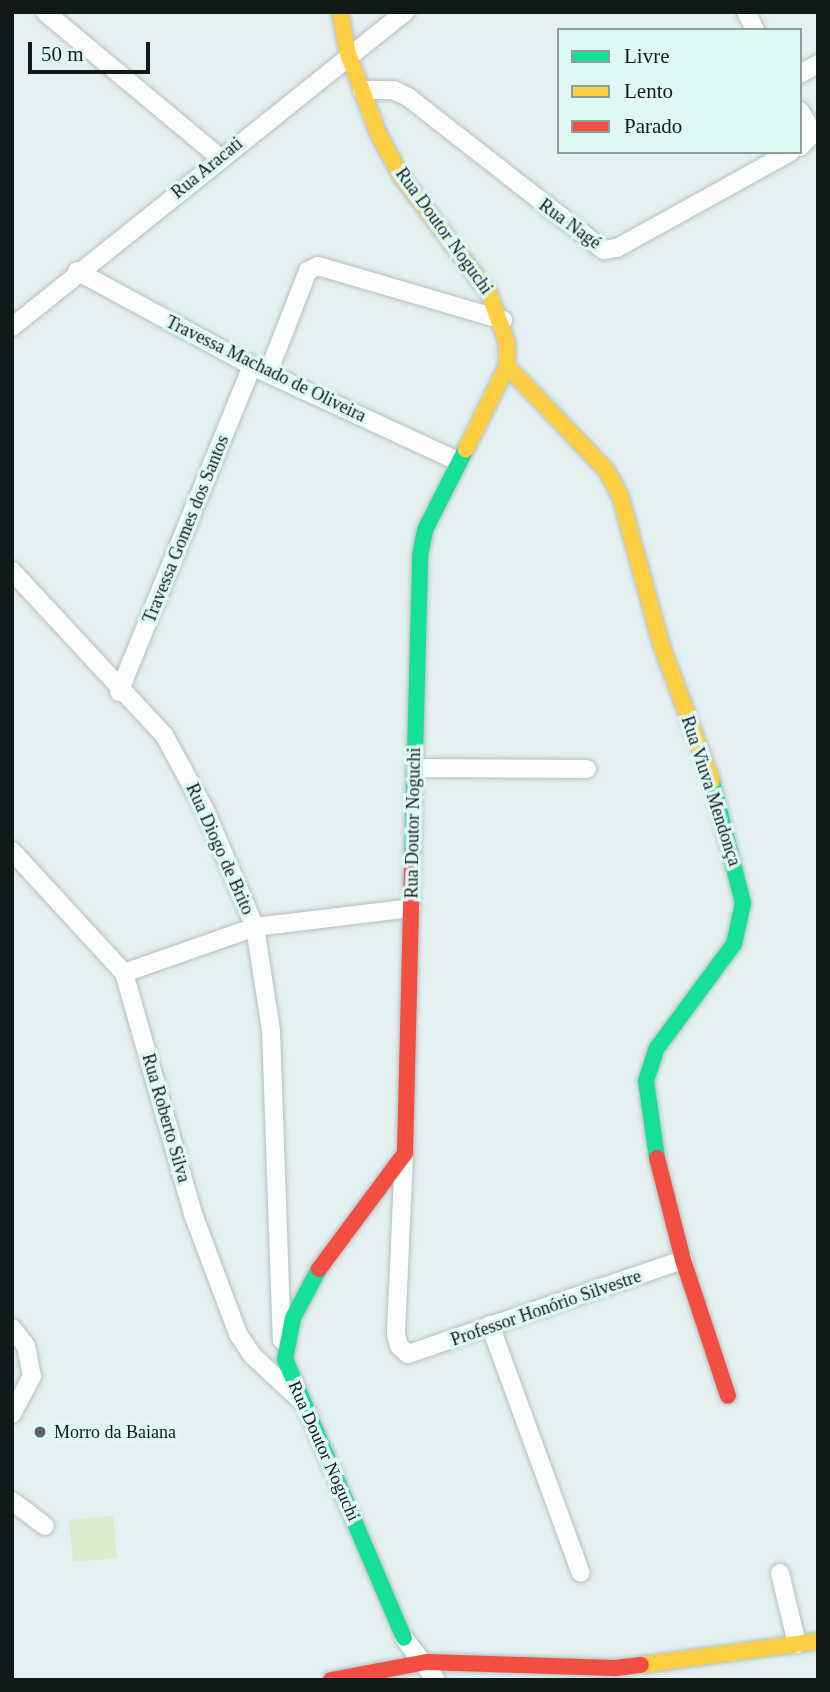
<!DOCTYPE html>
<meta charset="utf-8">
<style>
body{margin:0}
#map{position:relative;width:830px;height:1692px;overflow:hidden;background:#e5f1f1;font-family:"Times New Roman",serif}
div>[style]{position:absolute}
.green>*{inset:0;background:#ddecce}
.roads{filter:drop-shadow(0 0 2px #b5bfbe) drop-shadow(0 0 2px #b5bfbe)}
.street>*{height:18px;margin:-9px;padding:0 9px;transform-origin:9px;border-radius:9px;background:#fbfdfd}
.fast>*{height:16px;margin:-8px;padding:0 8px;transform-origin:8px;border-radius:8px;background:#16e098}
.slow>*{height:16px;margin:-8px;padding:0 8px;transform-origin:8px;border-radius:8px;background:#ffcf43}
.jam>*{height:16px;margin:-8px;padding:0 8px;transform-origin:8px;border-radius:8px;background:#f24e42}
.dots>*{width:19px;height:19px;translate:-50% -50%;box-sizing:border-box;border:4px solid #dff7f5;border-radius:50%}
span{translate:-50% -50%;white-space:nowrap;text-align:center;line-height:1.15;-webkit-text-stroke:7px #dff7f5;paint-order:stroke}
.street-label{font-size:18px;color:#121a19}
.poi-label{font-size:18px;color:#121a19}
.left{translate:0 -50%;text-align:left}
.frame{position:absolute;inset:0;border:14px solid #121a19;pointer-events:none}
.legend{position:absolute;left:557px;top:28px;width:245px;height:126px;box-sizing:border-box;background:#dff7f5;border:2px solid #8d9f9d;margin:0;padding:9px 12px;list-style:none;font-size:21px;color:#121a19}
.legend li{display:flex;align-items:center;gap:14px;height:35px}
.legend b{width:35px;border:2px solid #8d9f9d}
.scale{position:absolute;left:28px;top:42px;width:122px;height:32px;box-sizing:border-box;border:4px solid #121a19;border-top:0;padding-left:9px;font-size:21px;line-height:24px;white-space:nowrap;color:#121a19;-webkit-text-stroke:5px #dff7f5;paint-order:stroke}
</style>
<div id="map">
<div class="green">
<i style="clip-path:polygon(113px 1516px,117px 1558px,73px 1562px,69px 1520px)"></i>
</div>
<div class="roads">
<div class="street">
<i style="left:45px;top:12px;width:228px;rotate:39.8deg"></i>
<i style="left:746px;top:12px;width:20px;rotate:63deg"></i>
<i style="left:800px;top:74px;width:21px;rotate:-29deg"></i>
<i style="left:362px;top:90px;width:31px"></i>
<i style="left:393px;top:90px;width:17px;rotate:25deg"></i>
<i style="left:408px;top:97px;width:249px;rotate:38deg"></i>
<i style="left:604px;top:250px;width:13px;rotate:-9deg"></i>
<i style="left:617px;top:248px;width:198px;rotate:-29deg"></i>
<i style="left:800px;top:111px;width:26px;rotate:59deg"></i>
<i style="left:813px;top:133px;width:19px;rotate:133deg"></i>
<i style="left:77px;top:271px;width:199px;rotate:28.5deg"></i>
<i style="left:252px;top:366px;width:227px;rotate:24.8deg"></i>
<i style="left:12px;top:327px;width:504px;rotate:-38.71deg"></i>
<i style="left:268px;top:373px;width:110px;rotate:-68.6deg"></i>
<i style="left:308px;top:271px;width:11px;rotate:-27deg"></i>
<i style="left:318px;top:266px;width:193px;rotate:16.3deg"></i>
<i style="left:12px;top:571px;width:224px;rotate:47.2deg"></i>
<i style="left:164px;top:735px;width:85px;rotate:61.3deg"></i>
<i style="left:205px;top:810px;width:127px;rotate:66.9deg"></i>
<i style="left:255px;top:927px;width:104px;rotate:81.2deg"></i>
<i style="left:271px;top:1030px;width:310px;rotate:88deg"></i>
<i style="left:119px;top:692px;width:352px;rotate:-67.8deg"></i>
<i style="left:415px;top:768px;width:172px;rotate:0.3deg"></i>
<i style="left:12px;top:851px;width:166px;rotate:47.4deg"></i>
<i style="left:124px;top:973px;width:251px;rotate:74deg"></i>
<i style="left:193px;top:1214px;width:128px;rotate:69.4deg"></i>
<i style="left:238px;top:1334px;width:27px;rotate:56deg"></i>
<i style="left:253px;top:1356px;width:62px;rotate:43deg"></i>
<i style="left:124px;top:973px;width:139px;rotate:-19.3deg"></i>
<i style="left:255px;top:927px;width:157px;rotate:-6.9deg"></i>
<i style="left:404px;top:1156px;width:178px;rotate:92.6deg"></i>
<i style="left:396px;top:1334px;width:12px;rotate:76deg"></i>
<i style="left:399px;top:1346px;width:12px;rotate:42deg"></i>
<i style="left:408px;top:1354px;width:291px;rotate:-18.9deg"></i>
<i style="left:490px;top:1325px;width:264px;rotate:69.9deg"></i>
<i style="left:12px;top:1328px;width:23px;rotate:52deg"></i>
<i style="left:26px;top:1346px;width:31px;rotate:79deg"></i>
<i style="left:32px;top:1376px;width:43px;rotate:117.8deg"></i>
<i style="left:12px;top:1501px;width:41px;rotate:37.1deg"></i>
<i style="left:780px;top:1573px;width:73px;rotate:76.5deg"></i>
<i style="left:404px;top:1638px;width:53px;rotate:52.7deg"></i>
</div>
<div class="fast">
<i style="left:412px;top:869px;width:313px;rotate:-88.5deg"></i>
<i style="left:420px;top:556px;width:26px;rotate:-79deg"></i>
<i style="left:425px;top:530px;width:91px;rotate:-63.2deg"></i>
<i style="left:657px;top:1158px;width:78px;rotate:-98.1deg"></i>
<i style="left:646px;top:1081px;width:35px;rotate:-72deg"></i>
<i style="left:657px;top:1048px;width:129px;rotate:-53.5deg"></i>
<i style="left:734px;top:944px;width:42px;rotate:-77.6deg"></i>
<i style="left:743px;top:903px;width:126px;rotate:-104.3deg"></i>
<i style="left:319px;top:1269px;width:55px;rotate:118deg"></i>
<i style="left:293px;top:1318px;width:42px;rotate:101deg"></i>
<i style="left:285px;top:1359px;width:303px;rotate:66.9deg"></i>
</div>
<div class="slow">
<i style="left:340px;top:12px;width:43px;rotate:79.2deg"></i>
<i style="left:348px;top:54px;width:87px;rotate:69.1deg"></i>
<i style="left:379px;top:135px;width:47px;rotate:61.8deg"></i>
<i style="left:401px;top:176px;width:146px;rotate:53.1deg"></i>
<i style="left:489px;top:293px;width:53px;rotate:70.2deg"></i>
<i style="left:507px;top:343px;width:23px;rotate:90deg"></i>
<i style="left:507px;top:366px;width:93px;rotate:116.3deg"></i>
<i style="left:507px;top:366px;width:144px;rotate:46.4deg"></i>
<i style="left:606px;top:470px;width:29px;rotate:61deg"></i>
<i style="left:620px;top:495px;width:155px;rotate:74.6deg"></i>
<i style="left:661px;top:644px;width:146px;rotate:69.6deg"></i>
<i style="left:641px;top:1665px;width:179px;rotate:-7.7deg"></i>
</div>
<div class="jam">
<i style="left:657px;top:1158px;width:105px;rotate:75.7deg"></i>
<i style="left:683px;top:1260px;width:143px;rotate:71.7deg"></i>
<i style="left:319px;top:1269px;width:144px;rotate:-53.4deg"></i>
<i style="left:405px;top:1153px;width:284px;rotate:-88.6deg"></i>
<i style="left:331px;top:1680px;width:97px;rotate:-10.7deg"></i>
<i style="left:426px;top:1662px;width:189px;rotate:1.8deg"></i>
<i style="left:615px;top:1668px;width:26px;rotate:-7deg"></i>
</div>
</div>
<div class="dots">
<i style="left:40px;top:1432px;background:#5c6565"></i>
</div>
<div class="street-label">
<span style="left:207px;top:168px;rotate:-39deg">Rua Aracati</span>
<span style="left:570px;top:224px;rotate:36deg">Rua Nagé</span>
<span style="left:444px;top:231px;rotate:54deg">Rua Doutor Noguchi</span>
<span style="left:266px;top:369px;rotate:26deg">Travessa Machado de Oliveira</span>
<span style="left:186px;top:529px;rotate:-68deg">Travessa Gomes dos Santos</span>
<span style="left:711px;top:791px;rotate:72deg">Rua Viuva Mendonça</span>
<span style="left:413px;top:823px;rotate:-89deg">Rua Doutor Noguchi</span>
<span style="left:220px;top:849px;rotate:66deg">Rua Diogo de Brito</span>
<span style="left:166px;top:1118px;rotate:74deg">Rua Roberto Silva</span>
<span style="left:546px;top:1308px;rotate:-19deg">Professor Honório Silvestre</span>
<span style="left:324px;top:1451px;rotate:66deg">Rua Doutor Noguchi</span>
</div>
<div class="poi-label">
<span class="left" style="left:54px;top:1432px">Morro da Baiana</span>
</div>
<div class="frame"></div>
<ul class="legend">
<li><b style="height:9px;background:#16e098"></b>Livre</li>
<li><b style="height:9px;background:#ffcf43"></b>Lento</li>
<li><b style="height:9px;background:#f24e42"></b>Parado</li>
</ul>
<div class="scale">50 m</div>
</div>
